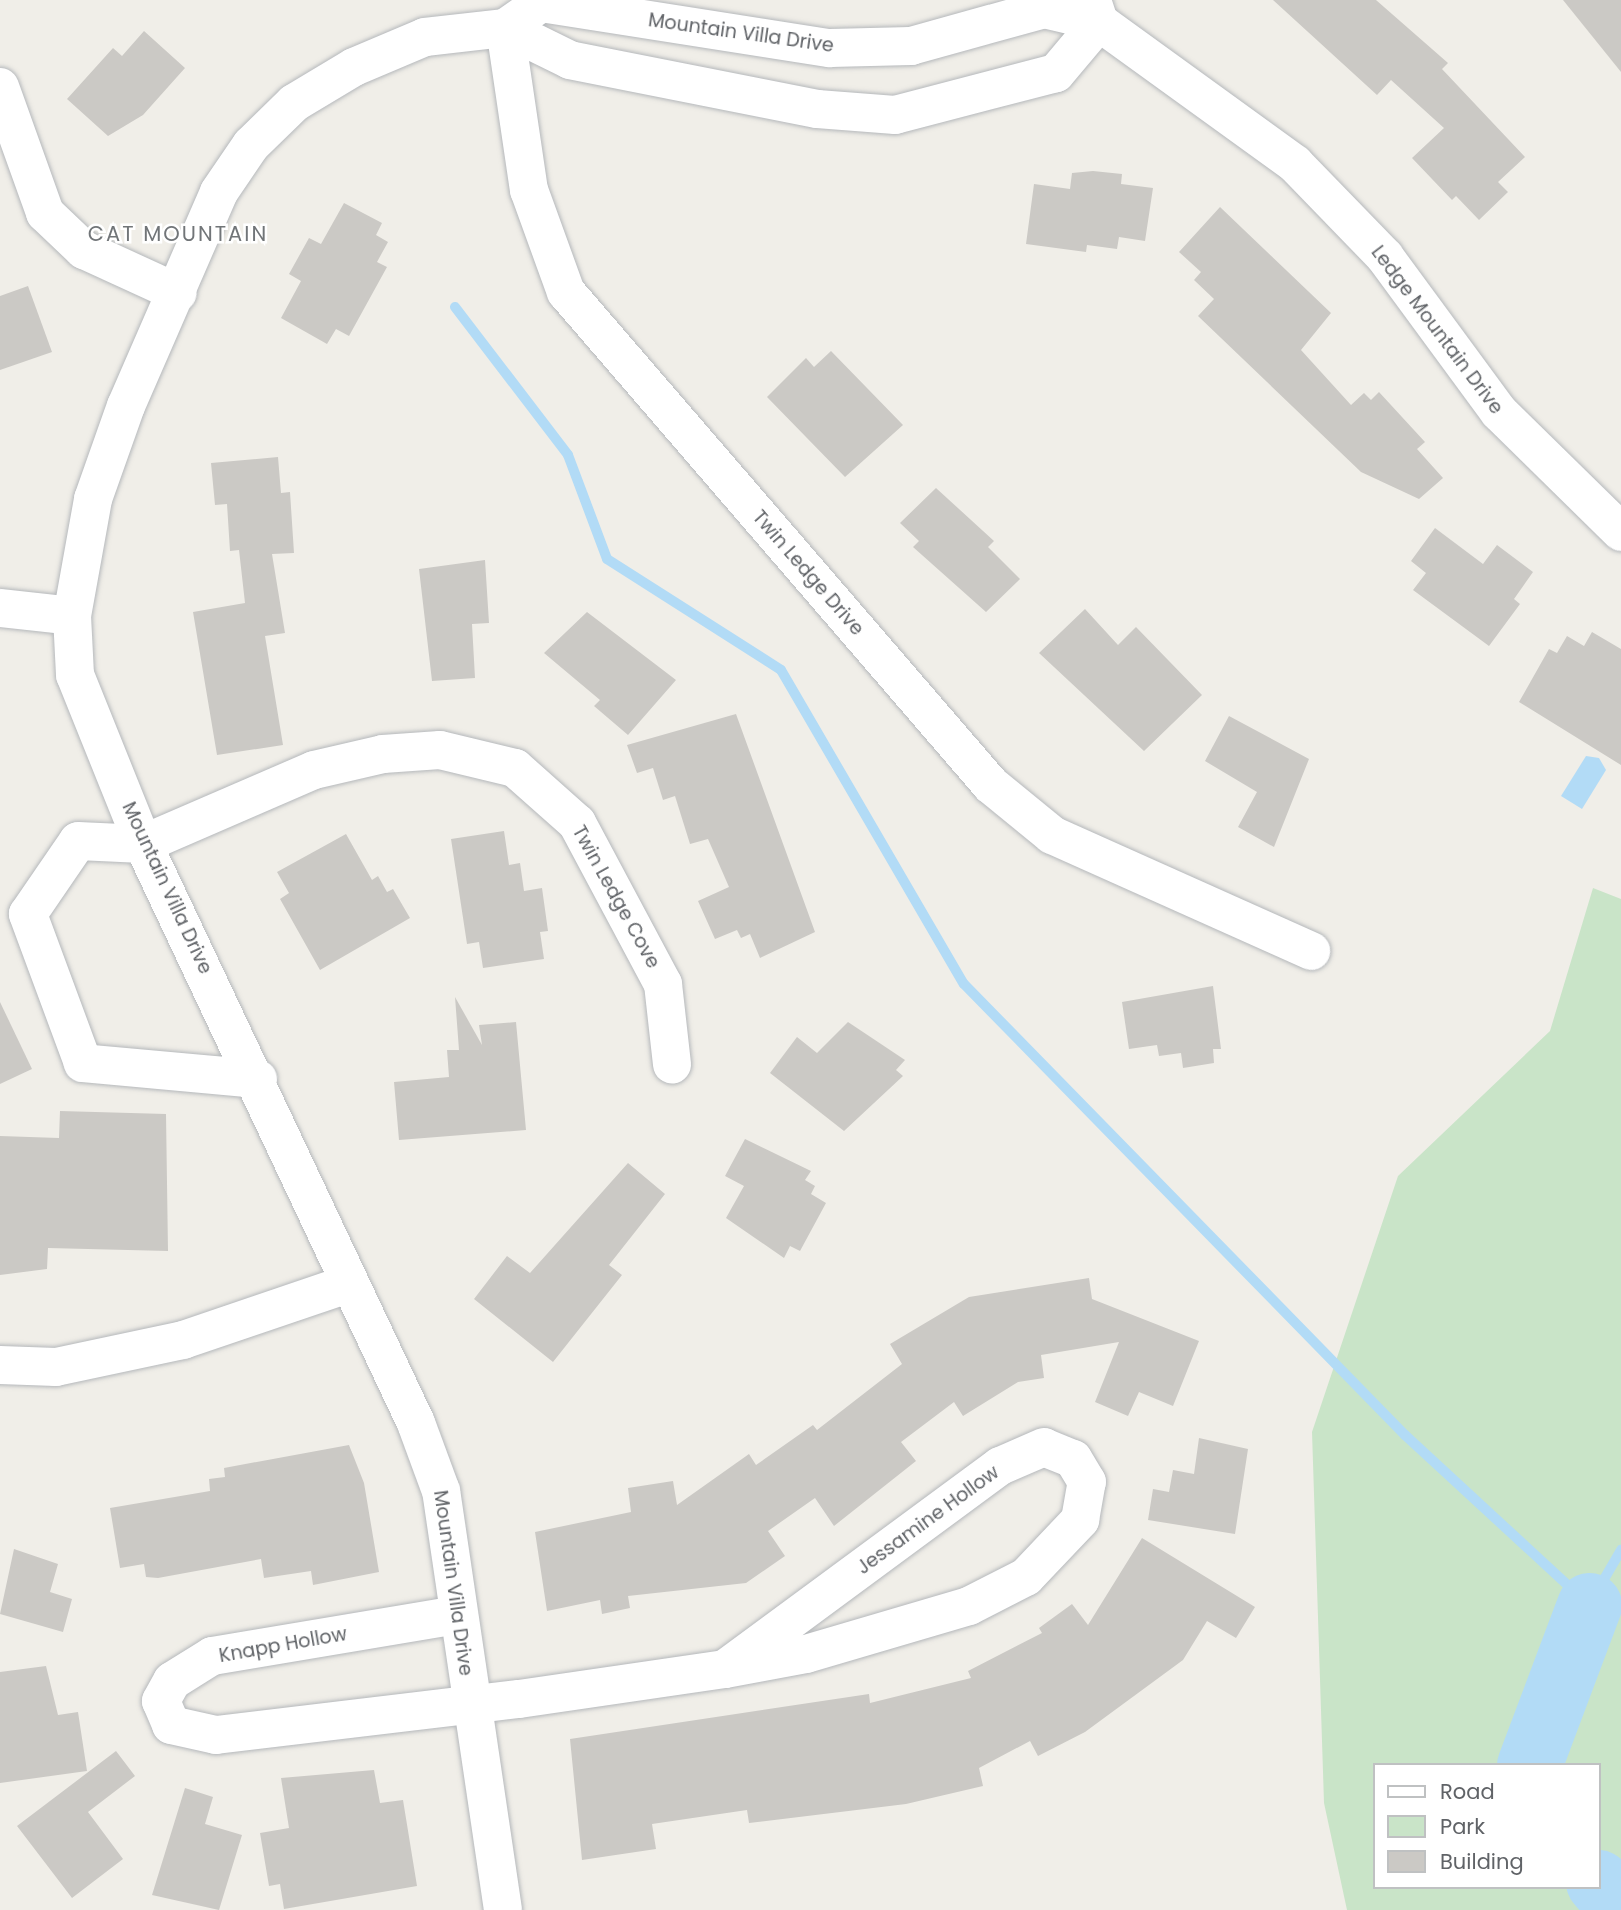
<!DOCTYPE html>
<style>
body{margin:0}
#map{position:relative;width:1621px;height:1910px;overflow:hidden;background:#f0eee8;font-family:Poppins,sans-serif}
div>[style]{position:absolute}
.green>*{inset:0;background:#c9e4c8}
.water>*{inset:0;background:#b2dbf6}
.stream>*{height:10px;margin:-5px;padding:0 5px;transform-origin:5px;border-radius:5px;background:#b2dbf6}
.river>*{height:65px;margin:-32.5px;padding:0 32.5px;transform-origin:32.5px;border-radius:32.5px;background:#b2dbf6}
.building>*{inset:0;background:#cbc9c5}
.roads{filter:drop-shadow(0 0 2px #b5b8bb) drop-shadow(0 0 2px #b5b8bb)}
.street>*{height:38px;margin:-19px;padding:0 19px;transform-origin:19px;border-radius:19px;background:#fff}
span{translate:-50% -50%;white-space:nowrap;text-align:center;line-height:1.15;-webkit-text-stroke:5px #fff;paint-order:stroke}
.street-label{font-size:19px;color:#606367}
.neighbourhood-label{font-size:21px;color:#717578;letter-spacing:2px}
.legend{position:absolute;left:1373px;top:1763px;width:228px;height:126px;box-sizing:border-box;background:#fff;border:2px solid #bfc1c2;margin:0;padding:9px 12px;list-style:none;font-size:21px;color:#606367}
.legend li{display:flex;align-items:center;gap:14px;height:35px}
.legend b{width:35px;border:2px solid #bfc1c2}
</style>
<div id="map">
<div class="green">
<i style="clip-path:polygon(evenodd,1593px 888px,1621px 899px,1621px 1910px,1347px 1910px,1324px 1803px,1312px 1432px,1398px 1176px,1550px 1031px,1593px 888px,1374px 1765px,1598px 1765px,1598px 1887px,1374px 1887px,1374px 1765px)"></i>
</div>
<div class="water">
<i style="clip-path:polygon(1586px 756px,1599px 758px,1606px 770px,1582px 809px,1561px 796px)"></i>
</div>
<div class="stream">
<i style="left:455px;top:307px;width:186px;rotate:52.6deg"></i>
<i style="left:568px;top:455px;width:111px;rotate:69.4deg"></i>
<i style="left:607px;top:559px;width:206px;rotate:32.5deg"></i>
<i style="left:781px;top:670px;width:363px;rotate:59.8deg"></i>
<i style="left:964px;top:984px;width:631px;rotate:45.64deg"></i>
<i style="left:1405px;top:1435px;width:251px;rotate:42.7deg"></i>
<i style="left:1589px;top:1605px;width:64px;rotate:-59.8deg"></i>
</div>
<div class="river">
<i style="left:1529px;top:1765px;width:171px;rotate:-69.4deg"></i>
<i style="left:1598px;top:1882px;width:35px;rotate:49deg"></i>
</div>
<div class="building">
<i style="clip-path:polygon(1273px 0,1376px 0,1448px 63px,1442px 69px,1525px 157px,1498px 182px,1508px 192px,1479px 220px,1456px 196px,1452px 200px,1412px 158px,1444px 128px,1391px 80px,1377px 95px)"></i>
<i style="clip-path:polygon(1563px 0,1621px 0,1621px 72px)"></i>
<i style="clip-path:polygon(144px 31px,185px 68px,143px 115px,108px 136px,67px 99px,113px 48px,122px 56px)"></i>
<i style="clip-path:polygon(1093px 171px,1122px 174px,1121px 184px,1153px 188px,1145px 241px,1119px 237px,1117px 249px,1087px 245px,1086px 252px,1026px 244px,1034px 184px,1070px 189px,1072px 173px)"></i>
<i style="clip-path:polygon(344px 203px,382px 223px,376px 235px,388px 242px,377px 262px,387px 267px,349px 336px,336px 329px,327px 344px,281px 318px,301px 281px,289px 274px,309px 238px,321px 244px)"></i>
<i style="clip-path:polygon(1220px 207px,1331px 313px,1301px 350px,1351px 405px,1364px 393px,1371px 400px,1379px 392px,1425px 442px,1417px 449px,1443px 478px,1419px 499px,1361px 472px,1198px 316px,1214px 299px,1194px 280px,1201px 272px,1179px 252px)"></i>
<i style="clip-path:polygon(28px 286px,52px 352px,0 370px,0 296px)"></i>
<i style="clip-path:polygon(831px 351px,903px 425px,845px 477px,767px 397px,806px 358px,814px 367px)"></i>
<i style="clip-path:polygon(278px 457px,281px 493px,290px 492px,294px 553px,272px 554px,285px 633px,265px 636px,283px 745px,217px 755px,193px 612px,245px 603px,239px 550px,230px 551px,227px 504px,215px 505px,211px 463px)"></i>
<i style="clip-path:polygon(936px 488px,994px 541px,988px 547px,1020px 579px,986px 612px,913px 547px,919px 541px,900px 523px)"></i>
<i style="clip-path:polygon(1435px 528px,1483px 564px,1497px 545px,1533px 572px,1514px 599px,1520px 604px,1489px 646px,1413px 590px,1426px 573px,1411px 561px)"></i>
<i style="clip-path:polygon(485px 560px,489px 623px,472px 624px,475px 678px,432px 681px,419px 569px)"></i>
<i style="clip-path:polygon(1085px 609px,1118px 645px,1136px 627px,1202px 695px,1144px 751px,1039px 653px)"></i>
<i style="clip-path:polygon(587px 612px,676px 680px,628px 735px,594px 706px,600px 700px,544px 653px)"></i>
<i style="clip-path:polygon(1592px 632px,1621px 649px,1621px 765px,1519px 702px,1549px 649px,1557px 653px,1567px 636px,1584px 646px)"></i>
<i style="clip-path:polygon(736px 714px,815px 932px,760px 958px,750px 934px,741px 938px,737px 930px,715px 939px,698px 901px,729px 887px,708px 839px,690px 844px,675px 796px,663px 800px,653px 768px,637px 773px,627px 745px)"></i>
<i style="clip-path:polygon(1229px 716px,1309px 759px,1274px 847px,1238px 827px,1257px 792px,1205px 761px)"></i>
<i style="clip-path:polygon(504px 831px,509px 865px,520px 863px,524px 891px,542px 888px,548px 931px,540px 932px,544px 959px,483px 968px,479px 942px,467px 944px,451px 839px)"></i>
<i style="clip-path:polygon(346px 834px,372px 880px,378px 876px,387px 892px,393px 889px,410px 918px,320px 970px,280px 899px,289px 893px,277px 872px)"></i>
<i style="clip-path:polygon(1213px 986px,1221px 1049px,1213px 1049px,1214px 1063px,1183px 1068px,1181px 1053px,1159px 1056px,1157px 1045px,1129px 1049px,1122px 1002px)"></i>
<i style="clip-path:polygon(455px 997px,482px 1045px,479px 1025px,516px 1022px,526px 1130px,399px 1140px,394px 1082px,449px 1077px,447px 1050px,459px 1050px)"></i>
<i style="clip-path:polygon(0 1002px,32px 1069px,0 1084px)"></i>
<i style="clip-path:polygon(848px 1022px,905px 1060px,896px 1070px,903px 1076px,844px 1131px,770px 1073px,797px 1037px,817px 1053px)"></i>
<i style="clip-path:polygon(60px 1111px,166px 1114px,168px 1251px,48px 1248px,47px 1269px,0 1275px,0 1136px,59px 1138px)"></i>
<i style="clip-path:polygon(745px 1139px,811px 1171px,805px 1180px,815px 1186px,811px 1194px,826px 1203px,800px 1251px,790px 1246px,784px 1258px,726px 1218px,744px 1186px,725px 1176px)"></i>
<i style="clip-path:polygon(628px 1163px,665px 1194px,609px 1265px,622px 1275px,553px 1362px,474px 1299px,507px 1256px,530px 1273px)"></i>
<i style="clip-path:polygon(1089px 1278px,1092px 1299px,1199px 1341px,1173px 1406px,1139px 1392px,1128px 1416px,1095px 1402px,1119px 1342px,1041px 1355px,1044px 1378px,1018px 1382px,963px 1416px,954px 1402px,901px 1442px,916px 1461px,834px 1526px,815px 1498px,768px 1531px,785px 1556px,746px 1583px,628px 1596px,630px 1608px,602px 1614px,600px 1600px,547px 1611px,535px 1532px,631px 1512px,628px 1488px,673px 1481px,677px 1505px,749px 1454px,756px 1465px,813px 1425px,817px 1430px,902px 1364px,890px 1344px,969px 1297px)"></i>
<i style="clip-path:polygon(1199px 1438px,1248px 1449px,1235px 1534px,1148px 1520px,1153px 1489px,1169px 1492px,1173px 1470px,1194px 1474px)"></i>
<i style="clip-path:polygon(349px 1445px,364px 1483px,379px 1572px,313px 1585px,311px 1571px,264px 1578px,261px 1559px,158px 1578px,146px 1577px,144px 1564px,120px 1568px,110px 1508px,210px 1491px,209px 1479px,225px 1477px,224px 1468px)"></i>
<i style="clip-path:polygon(1142px 1538px,1255px 1607px,1236px 1638px,1207px 1621px,1183px 1660px,1085px 1732px,1038px 1756px,1030px 1741px,979px 1768px,983px 1786px,906px 1804px,749px 1823px,747px 1810px,652px 1824px,656px 1849px,582px 1860px,570px 1739px,869px 1694px,870px 1703px,971px 1678px,968px 1671px,1042px 1633px,1039px 1628px,1072px 1604px,1088px 1625px)"></i>
<i style="clip-path:polygon(14px 1549px,58px 1564px,50px 1592px,72px 1599px,63px 1632px,0 1614px)"></i>
<i style="clip-path:polygon(46px 1666px,58px 1715px,78px 1712px,87px 1771px,0 1783px,0 1672px)"></i>
<i style="clip-path:polygon(116px 1751px,135px 1776px,88px 1812px,123px 1859px,72px 1898px,17px 1826px)"></i>
<i style="clip-path:polygon(374px 1770px,380px 1803px,403px 1800px,417px 1886px,284px 1909px,280px 1884px,269px 1886px,260px 1833px,289px 1828px,281px 1778px)"></i>
<i style="clip-path:polygon(185px 1788px,213px 1797px,205px 1824px,242px 1835px,219px 1910px,152px 1895px)"></i>
</div>
<div class="roads">
<div class="street">
<i style="left:1092px;top:0;width:23px;rotate:72deg"></i>
<i style="left:1099px;top:22px;width:242px;rotate:35.9deg"></i>
<i style="left:1295px;top:164px;width:129px;rotate:45.9deg"></i>
<i style="left:1385px;top:257px;width:192px;rotate:53.7deg"></i>
<i style="left:1499px;top:412px;width:171px;rotate:44.5deg"></i>
<i style="left:505px;top:28px;width:164px;rotate:81.6deg"></i>
<i style="left:529px;top:190px;width:109px;rotate:70.1deg"></i>
<i style="left:566px;top:292px;width:651px;rotate:49.24deg"></i>
<i style="left:991px;top:785px;width:79px;rotate:39.3deg"></i>
<i style="left:1052px;top:835px;width:284px;rotate:24.1deg"></i>
<i style="left:0;top:87px;width:134px;rotate:70.3deg"></i>
<i style="left:45px;top:213px;width:54px;rotate:43.5deg"></i>
<i style="left:84px;top:250px;width:103px;rotate:24.6deg"></i>
<i style="left:0;top:608px;width:72px;rotate:6.3deg"></i>
<i style="left:258px;top:1079px;width:176px;rotate:-174.8deg"></i>
<i style="left:83px;top:1063px;width:159px;rotate:-110.3deg"></i>
<i style="left:28px;top:914px;width:88px;rotate:-55.6deg"></i>
<i style="left:78px;top:841px;width:65px;rotate:2.6deg"></i>
<i style="left:143px;top:844px;width:186px;rotate:-23.4deg"></i>
<i style="left:314px;top:770px;width:71px;rotate:-13.1deg"></i>
<i style="left:383px;top:754px;width:57px;rotate:-4deg"></i>
<i style="left:440px;top:750px;width:77px;rotate:13.5deg"></i>
<i style="left:515px;top:768px;width:83px;rotate:41.6deg"></i>
<i style="left:577px;top:823px;width:183px;rotate:61.9deg"></i>
<i style="left:663px;top:984px;width:81px;rotate:83.6deg"></i>
<i style="left:0;top:1365px;width:56px;rotate:2deg"></i>
<i style="left:56px;top:1367px;width:130px;rotate:-12deg"></i>
<i style="left:183px;top:1340px;width:176px;rotate:-18.8deg"></i>
<i style="left:457px;top:1615px;width:248px;rotate:170.5deg"></i>
<i style="left:212px;top:1656px;width:47px;rotate:148deg"></i>
<i style="left:172px;top:1681px;width:23px;rotate:119deg"></i>
<i style="left:161px;top:1701px;width:26px;rotate:67deg"></i>
<i style="left:171px;top:1725px;width:46px;rotate:12.5deg"></i>
<i style="left:216px;top:1735px;width:305px;rotate:-6.8deg"></i>
<i style="left:519px;top:1699px;width:208px;rotate:-8.3deg"></i>
<i style="left:725px;top:1669px;width:82px;rotate:-10.5deg"></i>
<i style="left:806px;top:1654px;width:170px;rotate:-16.4deg"></i>
<i style="left:969px;top:1606px;width:64px;rotate:-27deg"></i>
<i style="left:1026px;top:1577px;width:79px;rotate:-46.5deg"></i>
<i style="left:1080px;top:1520px;width:39px;rotate:-80deg"></i>
<i style="left:1087px;top:1482px;width:27px;rotate:-121deg"></i>
<i style="left:1073px;top:1459px;width:31px;rotate:-158deg"></i>
<i style="left:1044px;top:1447px;width:48px;rotate:156.6deg"></i>
<i style="left:1000px;top:1466px;width:342px;rotate:143.6deg"></i>
<i style="left:503px;top:1910px;width:424px;rotate:-98.4deg"></i>
<i style="left:441px;top:1491px;width:72px;rotate:-110.2deg"></i>
<i style="left:416px;top:1423px;width:640px;rotate:-115.24deg"></i>
<i style="left:143px;top:844px;width:182px;rotate:-111.9deg"></i>
<i style="left:75px;top:675px;width:59px;rotate:-92.9deg"></i>
<i style="left:72px;top:616px;width:119px;rotate:-79.8deg"></i>
<i style="left:93px;top:499px;width:99px;rotate:-70.5deg"></i>
<i style="left:126px;top:406px;width:233px;rotate:-66.5deg"></i>
<i style="left:219px;top:192px;width:57px;rotate:-55.8deg"></i>
<i style="left:251px;top:145px;width:60px;rotate:-44.3deg"></i>
<i style="left:294px;top:103px;width:70px;rotate:-31deg"></i>
<i style="left:354px;top:67px;width:77px;rotate:-22.9deg"></i>
<i style="left:425px;top:37px;width:81px;rotate:-6.4deg"></i>
<i style="left:505px;top:28px;width:44px;rotate:-34.8deg"></i>
<i style="left:541px;top:3px;width:292px;rotate:8.9deg"></i>
<i style="left:830px;top:48px;width:81px;rotate:-1.4deg"></i>
<i style="left:911px;top:46px;width:138px;rotate:-15.5deg"></i>
<i style="left:1044px;top:9px;width:57px;rotate:13.3deg"></i>
<i style="left:1099px;top:22px;width:67px;rotate:130.1deg"></i>
<i style="left:1056px;top:73px;width:166px;rotate:165.4deg"></i>
<i style="left:895px;top:115px;width:78px;rotate:-175.6deg"></i>
<i style="left:817px;top:109px;width:252px;rotate:-168.8deg"></i>
<i style="left:570px;top:60px;width:72px;rotate:-153.8deg"></i>
</div>
</div>
<div class="street-label">
<span style="left:741px;top:33px;rotate:8deg">Mountain Villa Drive</span>
<span style="left:1437px;top:330px;rotate:53deg">Ledge Mountain Drive</span>
<span style="left:808px;top:573px;rotate:49deg">Twin Ledge Drive</span>
<span style="left:167px;top:888px;rotate:65deg">Mountain Villa Drive</span>
<span style="left:616px;top:897px;rotate:61deg">Twin Ledge Cove</span>
<span style="left:928px;top:1520px;rotate:-36deg">Jessamine Hollow</span>
<span style="left:453px;top:1583px;rotate:82deg">Mountain Villa Drive</span>
<span style="left:283px;top:1645px;rotate:-10deg">Knapp Hollow</span>
</div>
<div class="neighbourhood-label">
<span style="left:178px;top:234px">CAT MOUNTAIN</span>
</div>
<ul class="legend">
<li><b style="height:9px;background:#fff"></b>Road</li>
<li><b style="height:19px;background:#c9e4c8"></b>Park</li>
<li><b style="height:19px;background:#cbc9c5"></b>Building</li>
</ul>
</div>
